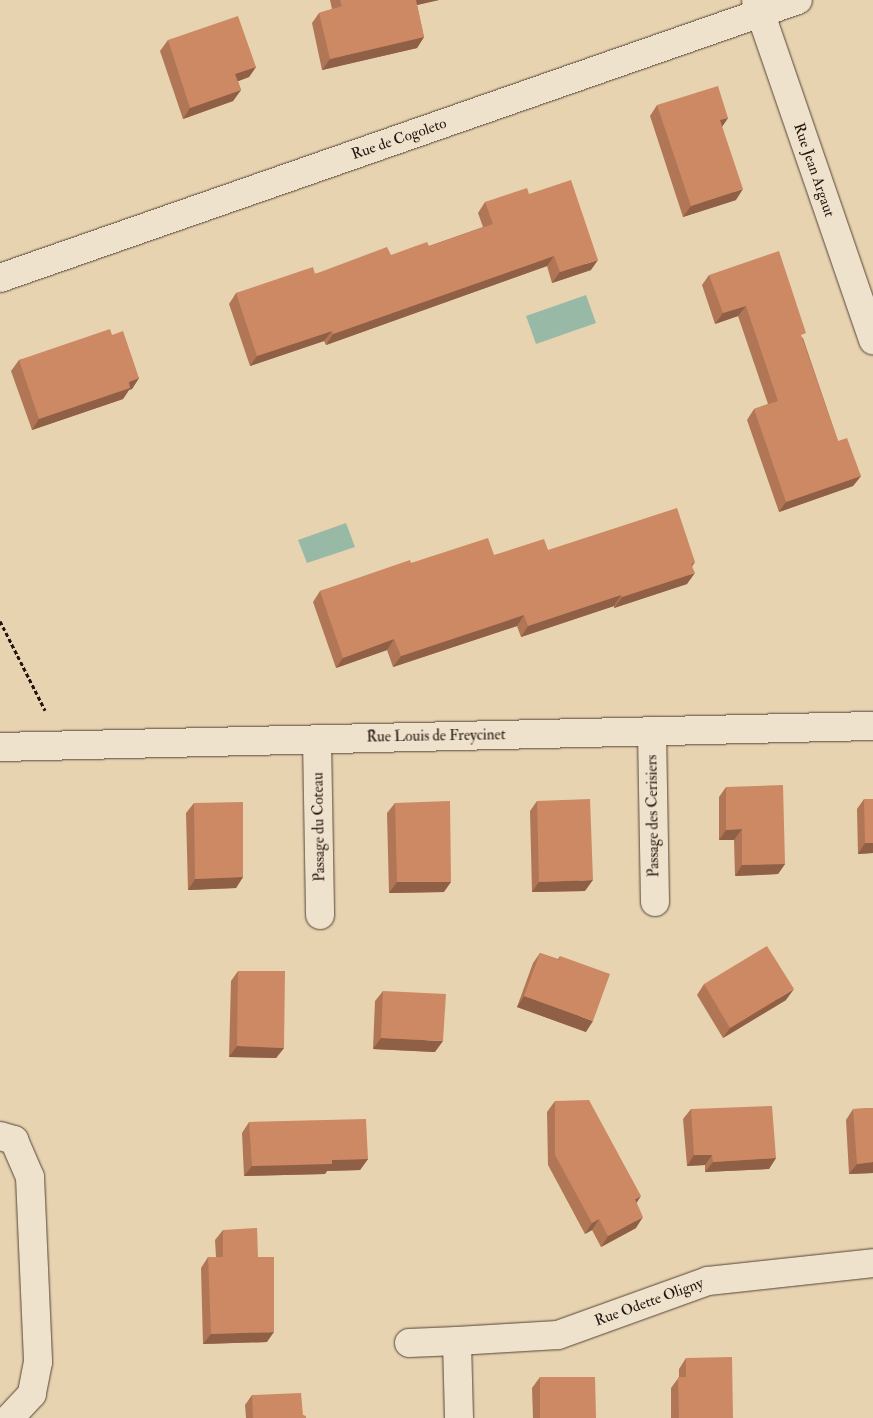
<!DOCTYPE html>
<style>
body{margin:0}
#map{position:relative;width:873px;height:1418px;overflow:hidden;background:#e7d3b0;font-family:"IM FELL Double Pica",serif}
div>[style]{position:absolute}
.water>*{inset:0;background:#98b9a6}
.path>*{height:3px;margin-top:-1.5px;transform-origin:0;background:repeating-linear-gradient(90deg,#24140f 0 4px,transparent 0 6.5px)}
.roads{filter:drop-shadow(0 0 1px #554437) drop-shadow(0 0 1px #554437)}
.minor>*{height:28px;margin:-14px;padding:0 14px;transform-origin:14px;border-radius:14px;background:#efe2cc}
.wall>*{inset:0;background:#b07656}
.shaded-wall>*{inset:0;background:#906046}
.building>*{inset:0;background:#cd8964}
span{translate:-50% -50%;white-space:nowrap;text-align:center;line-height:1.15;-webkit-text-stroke:4.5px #efe2cc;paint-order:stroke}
.street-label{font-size:15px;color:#24140f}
</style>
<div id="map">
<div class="water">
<i style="clip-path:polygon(586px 295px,596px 323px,536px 344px,526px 316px)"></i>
<i style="clip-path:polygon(346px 523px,355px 547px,307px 563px,298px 540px)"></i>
</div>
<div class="path">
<i style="left:0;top:621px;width:100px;rotate:63.2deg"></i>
</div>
<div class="roads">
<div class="minor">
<i style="left:756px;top:0;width:360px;rotate:71deg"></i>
<i style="left:0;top:278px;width:845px;rotate:-19.21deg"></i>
<i style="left:652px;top:731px;width:171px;rotate:89deg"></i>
<i style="left:317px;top:739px;width:176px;rotate:89deg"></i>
<i style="left:0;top:747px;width:873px;rotate:-1.38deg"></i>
<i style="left:0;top:1136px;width:15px;rotate:16deg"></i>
<i style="left:14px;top:1140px;width:40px;rotate:66.6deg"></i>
<i style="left:30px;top:1177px;width:185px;rotate:87.5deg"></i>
<i style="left:38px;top:1362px;width:33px;rotate:101deg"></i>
<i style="left:32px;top:1394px;width:33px;rotate:133deg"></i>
<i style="left:409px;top:1343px;width:48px;rotate:-2.4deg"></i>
<i style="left:459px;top:1418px;width:77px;rotate:-91.5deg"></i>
<i style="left:457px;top:1341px;width:101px;rotate:-3.4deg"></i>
<i style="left:558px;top:1335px;width:159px;rotate:-19.8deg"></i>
<i style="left:708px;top:1281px;width:166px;rotate:-6.2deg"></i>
</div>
</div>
<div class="wall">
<i style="clip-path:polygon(330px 0,439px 0,417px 5px,424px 37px,417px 48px,322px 70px,312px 23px,319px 13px,332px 9px)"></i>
<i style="clip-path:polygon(168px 40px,256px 67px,249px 77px,238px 81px,241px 90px,233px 101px,183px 119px,160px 51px)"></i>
<i style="clip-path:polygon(657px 105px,728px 118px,722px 127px,736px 200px,683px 217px,650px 116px)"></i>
<i style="clip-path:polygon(529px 194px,591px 270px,552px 283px,547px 266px,326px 345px,324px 341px,250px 366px,229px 304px,236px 293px,429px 246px,483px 227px,478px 213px,485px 202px)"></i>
<i style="clip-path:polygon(709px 275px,803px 338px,838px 441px,861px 476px,853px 486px,779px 512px,747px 420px,754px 409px,768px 404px,738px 316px,715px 324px,702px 285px)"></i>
<i style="clip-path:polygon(112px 335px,139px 378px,132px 389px,129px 390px,123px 399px,32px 430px,11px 371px,19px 360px)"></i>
<i style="clip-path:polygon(548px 550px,695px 562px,692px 567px,687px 584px,614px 608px,614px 606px,521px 637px,517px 626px,393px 667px,387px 650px,336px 668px,313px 602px,320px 591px,411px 563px)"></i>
<i style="clip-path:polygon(726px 787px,785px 864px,778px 874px,735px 876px,734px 840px,719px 840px,719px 797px)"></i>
<i style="clip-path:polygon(864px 799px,873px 799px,873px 853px,858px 854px,857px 809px)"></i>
<i style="clip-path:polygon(537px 801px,585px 891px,532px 892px,530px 811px)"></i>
<i style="clip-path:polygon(194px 803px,243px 877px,236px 888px,188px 890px,186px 813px)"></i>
<i style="clip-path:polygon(395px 803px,444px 892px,389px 893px,387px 813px)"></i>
<i style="clip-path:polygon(540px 953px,558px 959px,560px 956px,586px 1032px,517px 1007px,533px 963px)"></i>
<i style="clip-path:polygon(238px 971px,284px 1048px,276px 1058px,229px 1057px,231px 981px)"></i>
<i style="clip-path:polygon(704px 984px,786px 1000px,723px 1038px,697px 995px)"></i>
<i style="clip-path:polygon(383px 991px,435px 1052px,373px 1049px,375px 1001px)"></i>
<i style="clip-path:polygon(555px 1101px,637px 1203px,636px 1228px,601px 1247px,592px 1230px,585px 1234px,548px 1165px,547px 1112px)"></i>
<i style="clip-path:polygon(873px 1108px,873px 1173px,849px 1174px,846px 1120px,853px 1109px)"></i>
<i style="clip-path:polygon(691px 1109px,776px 1158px,769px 1169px,705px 1172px,705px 1165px,687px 1166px,683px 1119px)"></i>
<i style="clip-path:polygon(249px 1122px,368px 1159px,360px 1170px,327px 1171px,325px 1174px,244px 1176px,242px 1133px)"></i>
<i style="clip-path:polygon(223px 1230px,258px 1257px,267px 1342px,203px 1344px,201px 1268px,208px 1257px,216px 1257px,215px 1240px)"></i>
<i style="clip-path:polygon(686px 1358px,733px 1418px,671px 1418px,671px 1388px,679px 1377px,679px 1369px)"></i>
<i style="clip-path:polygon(540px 1377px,596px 1418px,533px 1418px,532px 1388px)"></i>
<i style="clip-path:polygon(252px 1395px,303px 1415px,306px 1418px,246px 1418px,245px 1405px)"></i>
</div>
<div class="shaded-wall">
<i style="clip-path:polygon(413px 0,439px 0,408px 7px)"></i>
<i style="clip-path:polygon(424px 37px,417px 48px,322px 70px,330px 59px)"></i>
<i style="clip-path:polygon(256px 67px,249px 77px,228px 85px,235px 74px)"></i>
<i style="clip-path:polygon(241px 90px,233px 101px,183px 119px,190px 108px)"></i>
<i style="clip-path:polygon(728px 118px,721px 128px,720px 120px)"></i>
<i style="clip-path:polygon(743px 189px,736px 200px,683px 217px,691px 206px)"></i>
<i style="clip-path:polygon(554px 256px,547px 266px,326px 345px,333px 334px)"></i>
<i style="clip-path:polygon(598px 260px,591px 270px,552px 283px,560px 272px)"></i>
<i style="clip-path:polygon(746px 306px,738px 316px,715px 324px,723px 313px)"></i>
<i style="clip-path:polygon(332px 331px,324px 341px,250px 366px,257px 356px)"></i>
<i style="clip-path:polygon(139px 378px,132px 389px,129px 390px,123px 399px,32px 430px,39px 419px,129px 382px)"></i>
<i style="clip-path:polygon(861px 476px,853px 486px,779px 512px,786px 502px)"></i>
<i style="clip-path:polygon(695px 573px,687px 584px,614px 608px,622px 597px)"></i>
<i style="clip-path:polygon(621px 595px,614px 606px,521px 637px,528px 626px)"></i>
<i style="clip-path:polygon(524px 615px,517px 626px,393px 667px,401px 656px)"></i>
<i style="clip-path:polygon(394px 639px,387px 650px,336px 668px,343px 658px)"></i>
<i style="clip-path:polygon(742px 829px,734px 840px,719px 840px,726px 830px)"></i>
<i style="clip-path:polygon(865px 843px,873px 843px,873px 853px,858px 854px)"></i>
<i style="clip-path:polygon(785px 864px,778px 874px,735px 876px,742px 865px)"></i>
<i style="clip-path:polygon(243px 877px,236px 888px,188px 890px,195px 879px)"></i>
<i style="clip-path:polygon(593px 880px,585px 891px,532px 892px,539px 882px)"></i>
<i style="clip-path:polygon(397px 882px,451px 882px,444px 892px,389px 893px)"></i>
<i style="clip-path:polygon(794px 989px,786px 1000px,723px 1038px,730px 1028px)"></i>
<i style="clip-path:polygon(524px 996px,593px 1021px,586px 1032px,517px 1007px)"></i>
<i style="clip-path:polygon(381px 1038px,443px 1041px,435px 1052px,373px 1049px)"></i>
<i style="clip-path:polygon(237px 1046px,284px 1048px,276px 1058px,229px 1057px)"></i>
<i style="clip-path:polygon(694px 1155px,712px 1155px,705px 1165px,687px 1166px)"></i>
<i style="clip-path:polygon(776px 1158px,769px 1169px,705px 1172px,713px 1162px)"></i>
<i style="clip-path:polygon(368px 1159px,360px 1170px,327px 1171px,325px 1174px,244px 1176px,252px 1166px,332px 1160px)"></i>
<i style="clip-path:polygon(873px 1162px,873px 1173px,849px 1174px,857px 1164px)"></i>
<i style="clip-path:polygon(641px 1196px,634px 1207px,635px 1199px)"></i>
<i style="clip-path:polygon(643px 1217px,636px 1228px,601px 1247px,608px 1236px)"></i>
<i style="clip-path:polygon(599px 1219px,592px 1230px,585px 1234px,592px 1223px)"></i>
<i style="clip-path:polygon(274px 1332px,267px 1342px,203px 1344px,211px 1334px)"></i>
</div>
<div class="building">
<i style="clip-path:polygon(340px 0,416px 0,424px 37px,330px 59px,319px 13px,342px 6px)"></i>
<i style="clip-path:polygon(238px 16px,256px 67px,235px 74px,241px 90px,190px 108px,168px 40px)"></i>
<i style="clip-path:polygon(718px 86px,728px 118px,720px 120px,743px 189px,691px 206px,657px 105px)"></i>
<i style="clip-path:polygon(571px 180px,598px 260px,560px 272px,554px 256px,333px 334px,332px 331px,257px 356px,236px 293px,313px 267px,315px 274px,387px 247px,391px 255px,427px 242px,429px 246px,493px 224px,485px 202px,527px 188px,529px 194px)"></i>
<i style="clip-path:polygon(779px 251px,806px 333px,801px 335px,838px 441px,847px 438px,861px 476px,786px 502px,754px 409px,778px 401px,746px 306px,723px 313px,709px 275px)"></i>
<i style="clip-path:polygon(110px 329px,112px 335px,123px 331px,139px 378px,129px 382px,130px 388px,39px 419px,19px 360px)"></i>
<i style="clip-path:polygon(677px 508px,695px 562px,691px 564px,695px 573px,622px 597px,621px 595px,528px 626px,524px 615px,401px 656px,394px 639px,343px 658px,320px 591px,410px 560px,411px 563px,488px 538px,494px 555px,544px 539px,548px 550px)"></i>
<i style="clip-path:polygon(783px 785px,785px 864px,742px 865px,742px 829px,726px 830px,726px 787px)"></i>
<i style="clip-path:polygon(590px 799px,593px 880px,539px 882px,537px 801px)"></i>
<i style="clip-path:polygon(864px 799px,873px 799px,873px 843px,865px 843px)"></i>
<i style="clip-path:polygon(450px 801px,451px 882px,397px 882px,395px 803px)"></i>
<i style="clip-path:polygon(243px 802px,243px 877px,195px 879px,194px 803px)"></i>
<i style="clip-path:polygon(767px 946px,794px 989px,730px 1028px,704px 984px)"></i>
<i style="clip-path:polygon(540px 953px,559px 960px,560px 956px,610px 974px,593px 1021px,524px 996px)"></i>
<i style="clip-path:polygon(238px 971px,285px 971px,284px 1048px,237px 1046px)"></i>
<i style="clip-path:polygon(383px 991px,446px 994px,443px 1041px,381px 1038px)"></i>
<i style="clip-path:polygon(589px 1100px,641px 1196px,635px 1199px,643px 1217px,608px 1236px,599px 1219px,592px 1223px,555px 1155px,555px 1101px)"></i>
<i style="clip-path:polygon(772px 1106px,776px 1158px,713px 1162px,712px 1155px,694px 1155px,691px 1109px)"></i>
<i style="clip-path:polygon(873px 1108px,873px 1162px,857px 1164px,853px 1109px)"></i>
<i style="clip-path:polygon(366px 1119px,368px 1159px,332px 1160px,332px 1164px,252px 1166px,249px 1122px)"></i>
<i style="clip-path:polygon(257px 1228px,258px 1257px,274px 1257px,274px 1332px,211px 1334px,208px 1257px,223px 1257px,223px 1230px)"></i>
<i style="clip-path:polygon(732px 1357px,733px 1418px,679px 1418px,678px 1377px,686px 1377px,686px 1358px)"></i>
<i style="clip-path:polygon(540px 1377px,595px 1377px,596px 1418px,540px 1418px)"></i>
<i style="clip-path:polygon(301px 1393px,303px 1415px,306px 1416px,306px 1418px,253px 1418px,252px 1395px)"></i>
</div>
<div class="street-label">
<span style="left:399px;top:139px;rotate:-19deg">Rue de Cogoleto</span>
<span style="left:814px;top:170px;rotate:71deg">Rue Jean Argaut</span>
<span style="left:436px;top:736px;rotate:-1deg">Rue Louis de Freycinet</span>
<span style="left:653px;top:816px;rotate:-91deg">Passage des Cerisiers</span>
<span style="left:319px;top:827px;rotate:-91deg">Passage du Coteau</span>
<span style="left:649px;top:1302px;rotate:-20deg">Rue Odette Oligny</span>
</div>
</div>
